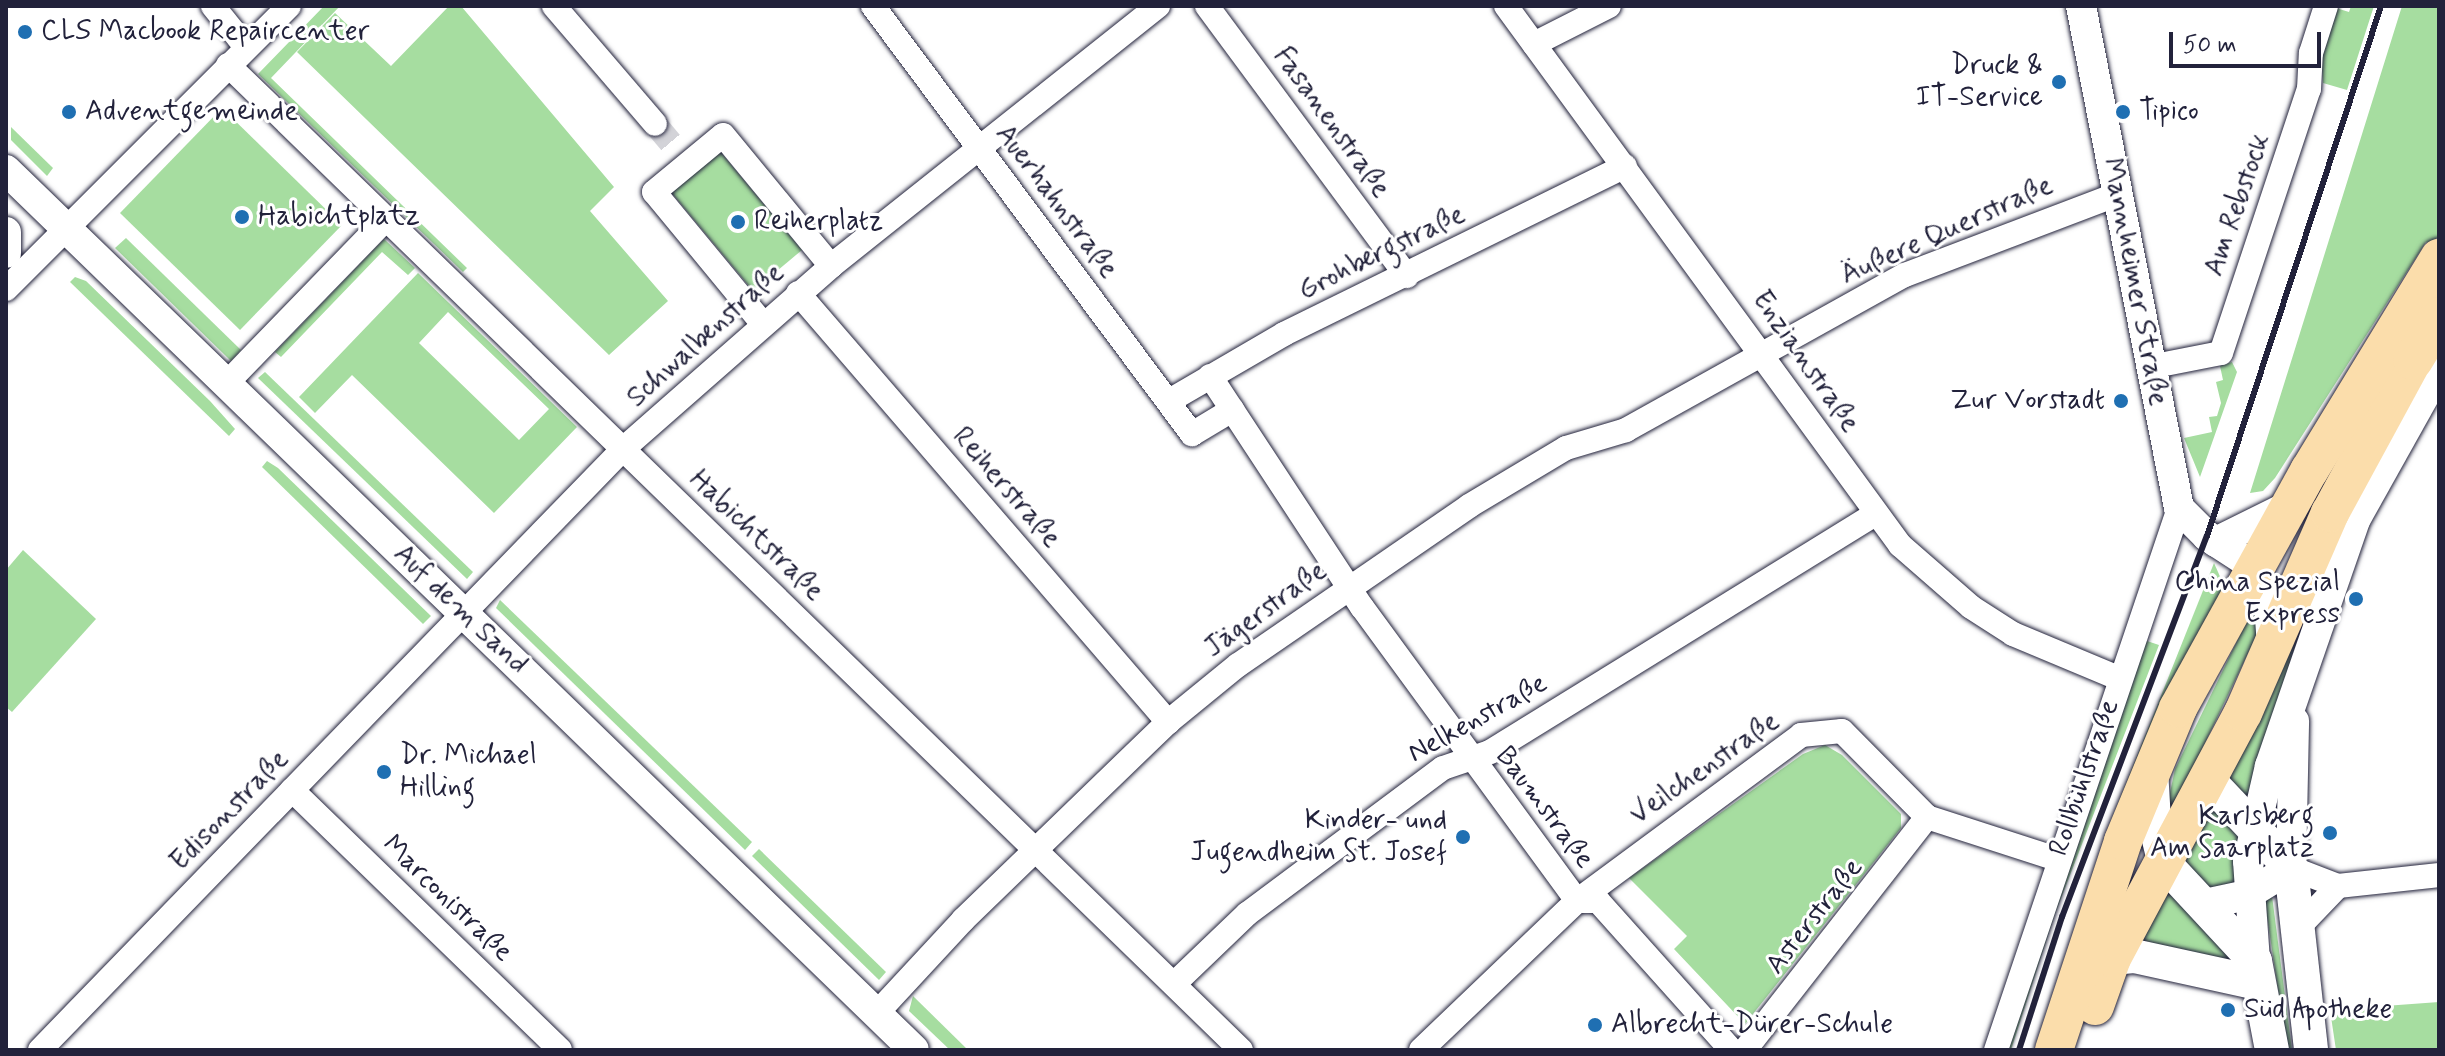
<!DOCTYPE html>
<meta charset="utf-8">
<style>
body{margin:0}
#map{position:relative;width:2445px;height:1056px;overflow:hidden;background:#fff;font-family:Mynerve,sans-serif}
div>[style]{position:absolute}
.green>*{inset:0;background:#a6dda0}
.minor-tunnel>*{height:24px;margin-top:-12px;transform-origin:0;background:repeating-linear-gradient(90deg,#d3d3d8 0 24px,transparent 0 36px)}
.roads{filter:drop-shadow(0 0 2px #22223b) drop-shadow(0 0 2px #22223b)}
.minor>*{height:24px;margin:-12px;padding:0 12px;transform-origin:12px;border-radius:12px;background:#fff}
.tertiary>*{height:30px;margin:-15px;padding:0 15px;transform-origin:15px;border-radius:15px;background:#fff}
.secondary>*{height:34px;margin:-17px;padding:0 17px;transform-origin:17px;border-radius:17px;background:#fff}
.primary>*{height:38px;margin:-19px;padding:0 19px;transform-origin:19px;border-radius:19px;background:#fbddab}
.trunk>*{height:40px;margin:-20px;padding:0 20px;transform-origin:20px;border-radius:20px;background:#fbddab}
.rail>*{height:6px;margin:-3px;padding:0 3px;transform-origin:3px;border-radius:3px;background:#22223b}
.dots>*{width:22px;height:22px;translate:-50% -50%;box-sizing:border-box;border:4px solid #fff;border-radius:50%}
span{translate:-50% -50%;white-space:nowrap;text-align:center;line-height:1.15;-webkit-text-stroke:6px #fff;paint-order:stroke}
.poi-label{font-size:28px;color:#22223b}
.left{translate:0 -50%;text-align:left}
.right{translate:-100% -50%;text-align:right}
.street-label{font-size:28px;color:#22223b}
.frame{position:absolute;inset:0;border:8px solid #22223b;pointer-events:none}
.scale{position:absolute;left:2169px;top:32px;width:152px;height:36px;box-sizing:border-box;border:4px solid #22223b;border-top:0;padding-left:10px;font-size:24px;line-height:28px;white-space:nowrap;color:#22223b;-webkit-text-stroke:6px #fff;paint-order:stroke}
</style>
<div id="map">
<div class="green">
<i style="clip-path:polygon(324px 6px,340px 6px,271px 78px,467px 268px,463px 272px,258px 74px)"></i>
<i style="clip-path:polygon(449px 6px,461px 6px,614px 187px,590px 211px,668px 301px,609px 355px,297px 52px,335px 13px,391px 66px)"></i>
<i style="clip-path:polygon(2351px 6px,2374px 6px,2347px 90px,2323px 83px,2321px 51px,2336px 8px,2349px 12px)"></i>
<i style="clip-path:polygon(2402px 6px,2439px 6px,2439px 234px,2432px 246px,2426px 242px,2275px 478px,2263px 491px,2250px 493px)"></i>
<i style="clip-path:polygon(222px 108px,342px 225px,240px 330px,120px 213px)"></i>
<i style="clip-path:polygon(11px 127px,53px 168px,47px 176px,11px 140px)"></i>
<i style="clip-path:polygon(719px 150px,802px 250px,753px 291px,670px 191px)"></i>
<i style="clip-path:polygon(126px 238px,241px 350px,231px 361px,115px 248px)"></i>
<i style="clip-path:polygon(384px 239px,415px 268px,408px 275px,382px 252px,281px 357px,275px 352px)"></i>
<i style="clip-path:polygon(evenodd,418px 273px,577px 427px,494px 513px,352px 375px,315px 413px,299px 397px,418px 273px,448px 312px,549px 409px,519px 440px,419px 343px,448px 312px)"></i>
<i style="clip-path:polygon(75px 277px,86px 281px,210px 401px,235px 429px,229px 436px,70px 282px)"></i>
<i style="clip-path:polygon(2232px 362px,2237px 372px,2200px 477px,2184px 438px,2212px 432px,2209px 417px,2217px 416px,2221px 403px,2216px 382px,2223px 380px,2220px 366px)"></i>
<i style="clip-path:polygon(265px 372px,473px 572px,467px 579px,258px 378px)"></i>
<i style="clip-path:polygon(267px 461px,278px 468px,431px 616px,423px 624px,262px 467px)"></i>
<i style="clip-path:polygon(23px 550px,96px 619px,12px 712px,6px 707px,6px 570px)"></i>
<i style="clip-path:polygon(2214px 563px,2222px 581px,2220px 598px,2045px 1050px,2035px 1050px,2111px 821px)"></i>
<i style="clip-path:polygon(2310px 598px,2276px 707px,2247px 807px,2227px 787px,2229px 770px)"></i>
<i style="clip-path:polygon(500px 600px,752px 842px,745px 850px,496px 608px)"></i>
<i style="clip-path:polygon(2255px 604px,2262px 624px,2171px 814px,2167px 807px,2175px 769px)"></i>
<i style="clip-path:polygon(2141px 639px,2159px 645px,2055px 914px,2011px 1050px,2007px 1050px)"></i>
<i style="clip-path:polygon(1825px 745px,1842px 755px,1901px 814px,1901px 828px,1745px 1024px,1674px 949px,1687px 936px,1629px 878px,1803px 754px)"></i>
<i style="clip-path:polygon(2211px 805px,2242px 834px,2238px 888px,2206px 889px,2180px 862px)"></i>
<i style="clip-path:polygon(759px 849px,886px 972px,879px 980px,752px 856px)"></i>
<i style="clip-path:polygon(2167px 885px,2244px 969px,2133px 945px)"></i>
<i style="clip-path:polygon(2264px 896px,2272px 896px,2292px 1050px,2287px 1050px)"></i>
<i style="clip-path:polygon(913px 996px,968px 1050px,950px 1050px,909px 1011px)"></i>
<i style="clip-path:polygon(2439px 1002px,2439px 1050px,2336px 1050px,2330px 1010px)"></i>
</div>
<div class="minor-tunnel">
<i style="left:655px;top:124px;width:35px;rotate:50deg"></i>
</div>
<div class="roads">
<div class="minor">
<i style="left:213px;top:6px;width:53px;rotate:51.2deg"></i>
<i style="left:554px;top:6px;width:155px;rotate:49.4deg"></i>
<i style="left:873px;top:6px;width:534px;rotate:53.3deg"></i>
<i style="left:1192px;top:434px;width:47px;rotate:-31deg"></i>
<i style="left:1207px;top:6px;width:336px;rotate:53.5deg"></i>
<i style="left:1506px;top:6px;width:668px;rotate:53.83deg"></i>
<i style="left:1900px;top:545px;width:94px;rotate:41.1deg"></i>
<i style="left:1971px;top:607px;width:50px;rotate:32.7deg"></i>
<i style="left:2013px;top:634px;width:114px;rotate:22.7deg"></i>
<i style="left:1534px;top:44px;width:84px;rotate:-26.9deg"></i>
<i style="left:228px;top:65px;width:1413px;rotate:44.2deg"></i>
<i style="left:6px;top:289px;width:400px;rotate:-45deg"></i>
<i style="left:798px;top:293px;width:567px;rotate:49.22deg"></i>
<i style="left:763px;top:324px;width:171px;rotate:-129.5deg"></i>
<i style="left:654px;top:192px;width:89px;rotate:-39.6deg"></i>
<i style="left:723px;top:135px;width:170px;rotate:50.5deg"></i>
<i style="left:2150px;top:367px;width:72px;rotate:-11.2deg"></i>
<i style="left:2221px;top:353px;width:278px;rotate:-71.6deg"></i>
<i style="left:2309px;top:89px;width:36px;rotate:-87deg"></i>
<i style="left:2311px;top:53px;width:49px;rotate:-72.3deg"></i>
<i style="left:1210px;top:376px;width:277px;rotate:56.7deg"></i>
<i style="left:1362px;top:607px;width:364px;rotate:53.8deg"></i>
<i style="left:1577px;top:901px;width:21px"></i>
<i style="left:1598px;top:901px;width:200px;rotate:48.2deg"></i>
<i style="left:226px;top:384px;width:231px;rotate:-45.9deg"></i>
<i style="left:1169px;top:401px;width:133px;rotate:-30.2deg"></i>
<i style="left:1284px;top:334px;width:380px;rotate:-26.2deg"></i>
<i style="left:292px;top:790px;width:373px;rotate:44.1deg"></i>
<i style="left:2291px;top:868px;width:50px;rotate:21deg"></i>
<i style="left:2338px;top:886px;width:102px;rotate:-6.2deg"></i>
<i style="left:2296px;top:930px;width:61px;rotate:-46.3deg"></i>
<i style="left:1174px;top:984px;width:101px;rotate:-43.8deg"></i>
<i style="left:1247px;top:914px;width:244px;rotate:-36.7deg"></i>
<i style="left:1443px;top:768px;width:50px;rotate:-18.8deg"></i>
<i style="left:1490px;top:752px;width:453px;rotate:-31.7deg"></i>
<i style="left:877px;top:1013px;width:127px;rotate:-47.2deg"></i>
<i style="left:963px;top:920px;width:285px;rotate:-44deg"></i>
<i style="left:1168px;top:722px;width:90px;rotate:-39.2deg"></i>
<i style="left:1238px;top:665px;width:280px;rotate:-34.5deg"></i>
<i style="left:1469px;top:506px;width:113px;rotate:-30.9deg"></i>
<i style="left:1566px;top:448px;width:63px;rotate:-16.7deg"></i>
<i style="left:1626px;top:430px;width:319px;rotate:-29.1deg"></i>
<i style="left:1905px;top:275px;width:228px;rotate:-20.8deg"></i>
<i style="left:40px;top:1050px;width:837px;rotate:-45.87deg"></i>
<i style="left:623px;top:449px;width:277px;rotate:-41.3deg"></i>
<i style="left:831px;top:266px;width:418px;rotate:-38.5deg"></i>
<i style="left:1421px;top:1050px;width:216px;rotate:-43.7deg"></i>
<i style="left:1577px;top:901px;width:279px;rotate:-36.5deg"></i>
<i style="left:1801px;top:735px;width:41px;rotate:-5.6deg"></i>
<i style="left:1842px;top:731px;width:121px;rotate:45.3deg"></i>
<i style="left:1927px;top:817px;width:137px;rotate:17.9deg"></i>
<i style="left:1745px;top:1050px;width:296px;rotate:-52deg"></i>
<i style="left:1996px;top:1050px;width:572px;rotate:-71.34deg"></i>
</div>
<div class="tertiary">
<i style="left:2081px;top:6px;width:511px;rotate:78.95deg"></i>
<i style="left:2179px;top:508px;width:40px;rotate:45deg"></i>
<i style="left:2207px;top:536px;width:57px;rotate:32.9deg"></i>
<i style="left:2255px;top:567px;width:40px;rotate:69deg"></i>
<i style="left:2269px;top:604px;width:42px;rotate:85.9deg"></i>
<i style="left:6px;top:170px;width:1264px;rotate:44.1deg"></i>
<i style="left:6px;top:232px;width:21px;rotate:90deg"></i>
<i style="left:2216px;top:542px;width:84px;rotate:-26.3deg"></i>
<i style="left:2205px;top:904px;width:43px;rotate:-12.1deg"></i>
<i style="left:2247px;top:895px;width:52px;rotate:-31.5deg"></i>
<i style="left:2291px;top:868px;width:147px;rotate:-88.8deg"></i>
<i style="left:2255px;top:961px;width:100px;rotate:-94deg"></i>
<i style="left:2248px;top:861px;width:98px;rotate:-77deg"></i>
<i style="left:2270px;top:766px;width:260px;rotate:-70.9deg"></i>
<i style="left:2355px;top:520px;width:172px;rotate:-60.8deg"></i>
</div>
<div class="secondary">
<i style="left:2151px;top:770px;width:50px;rotate:86.6deg"></i>
<i style="left:2154px;top:820px;width:45px;rotate:76deg"></i>
<i style="left:2165px;top:864px;width:132px;rotate:47.1deg"></i>
<i style="left:2255px;top:961px;width:91px;rotate:79.2deg"></i>
<i style="left:2210px;top:782px;width:118px;rotate:46.7deg"></i>
<i style="left:2291px;top:868px;width:183px;rotate:83.7deg"></i>
<i style="left:2112px;top:958px;width:22px;rotate:-5deg"></i>
<i style="left:2134px;top:956px;width:127px;rotate:12.3deg"></i>
</div>
<div class="primary">
<i style="left:2095px;top:1006px;width:51px;rotate:-70.5deg"></i>
<i style="left:2112px;top:958px;width:278px;rotate:-61.9deg"></i>
<i style="left:2243px;top:713px;width:218px;rotate:-66.5deg"></i>
<i style="left:2330px;top:513px;width:174px;rotate:-61.5deg"></i>
<i style="left:2054px;top:1050px;width:220px;rotate:-71.7deg"></i>
<i style="left:2123px;top:841px;width:144px;rotate:-67.5deg"></i>
<i style="left:2178px;top:708px;width:271px;rotate:-61.1deg"></i>
<i style="left:2309px;top:471px;width:250px;rotate:-58.6deg"></i>
</div>
<div class="trunk">
<i style="left:2413px;top:360px;width:50px;rotate:-58.8deg"></i>
</div>
</div>
<div class="rail">
<i style="left:2019px;top:1050px;width:140px;rotate:-72.1deg"></i>
<i style="left:2062px;top:917px;width:408px;rotate:-69.2deg"></i>
<i style="left:2207px;top:536px;width:558px;rotate:-71.82deg"></i>
</div>
<div class="dots">
<i style="left:25px;top:32px;background:#1f6fb2"></i>
<i style="left:2059px;top:82px;background:#1f6fb2"></i>
<i style="left:69px;top:112px;background:#1f6fb2"></i>
<i style="left:2123px;top:112px;background:#1f6fb2"></i>
<i style="left:242px;top:217px;background:#1f6fb2"></i>
<i style="left:738px;top:222px;background:#1f6fb2"></i>
<i style="left:2121px;top:401px;background:#1f6fb2"></i>
<i style="left:2356px;top:599px;background:#1f6fb2"></i>
<i style="left:384px;top:772px;background:#1f6fb2"></i>
<i style="left:2330px;top:833px;background:#1f6fb2"></i>
<i style="left:1463px;top:837px;background:#1f6fb2"></i>
<i style="left:2228px;top:1010px;background:#1f6fb2"></i>
<i style="left:1595px;top:1025px;background:#1f6fb2"></i>
</div>
<div class="poi-label">
<span class="left" style="left:41px;top:32px">CLS Macbook Repaircenter</span>
<span class="right" style="left:2043px;top:82px">Druck &amp;<br>IT-Service</span>
<span class="left" style="left:85px;top:112px">Adventgemeinde</span>
<span class="left" style="left:2139px;top:112px">Tipico</span>
<span class="left" style="left:258px;top:217px">Habichtplatz</span>
<span class="left" style="left:754px;top:222px">Reiherplatz</span>
<span class="right" style="left:2105px;top:401px">Zur Vorstadt</span>
<span class="right" style="left:2340px;top:599px">China Spezial<br>Express</span>
<span class="left" style="left:400px;top:772px">Dr. Michael<br>Hilling</span>
<span class="right" style="left:2314px;top:833px">Karlsberg<br>Am Saarplatz</span>
<span class="right" style="left:1447px;top:837px">Kinder- und<br>Jugendheim St. Josef</span>
<span class="left" style="left:2244px;top:1010px">Süd Apotheke</span>
<span class="left" style="left:1611px;top:1025px">Albrecht-Dürer-Schule</span>
</div>
<div class="street-label">
<span style="left:1331px;top:123px;rotate:54deg">Fasanenstraße</span>
<span style="left:1056px;top:202px;rotate:53deg">Auerhahnstraße</span>
<span style="left:2238px;top:205px;rotate:-71deg">Am Rebstock</span>
<span style="left:1947px;top:231px;rotate:-24deg">Äußere Querstraße</span>
<span style="left:1382px;top:253px;rotate:-26deg">Grohbergstraße</span>
<span style="left:2134px;top:282px;rotate:79deg">Mannheimer Straße</span>
<span style="left:706px;top:336px;rotate:-42deg">Schwalbenstraße</span>
<span style="left:1805px;top:362px;rotate:55deg">Enzianstraße</span>
<span style="left:1006px;top:488px;rotate:49deg">Reiherstraße</span>
<span style="left:756px;top:536px;rotate:44deg">Habichtstraße</span>
<span style="left:460px;top:610px;rotate:44deg">Auf dem Sand</span>
<span style="left:1266px;top:610px;rotate:-36deg">Jägerstraße</span>
<span style="left:1478px;top:719px;rotate:-29deg">Nelkenstraße</span>
<span style="left:1705px;top:769px;rotate:-35deg">Veilchenstraße</span>
<span style="left:2085px;top:778px;rotate:-71deg">Rollbühlstraße</span>
<span style="left:1544px;top:808px;rotate:53deg">Baumstraße</span>
<span style="left:230px;top:811px;rotate:-46deg">Edisonstraße</span>
<span style="left:447px;top:899px;rotate:44deg">Marconistraße</span>
<span style="left:1815px;top:917px;rotate:-52deg">Asterstraße</span>
</div>
<div class="frame"></div>
<div class="scale">50 m</div>
</div>
